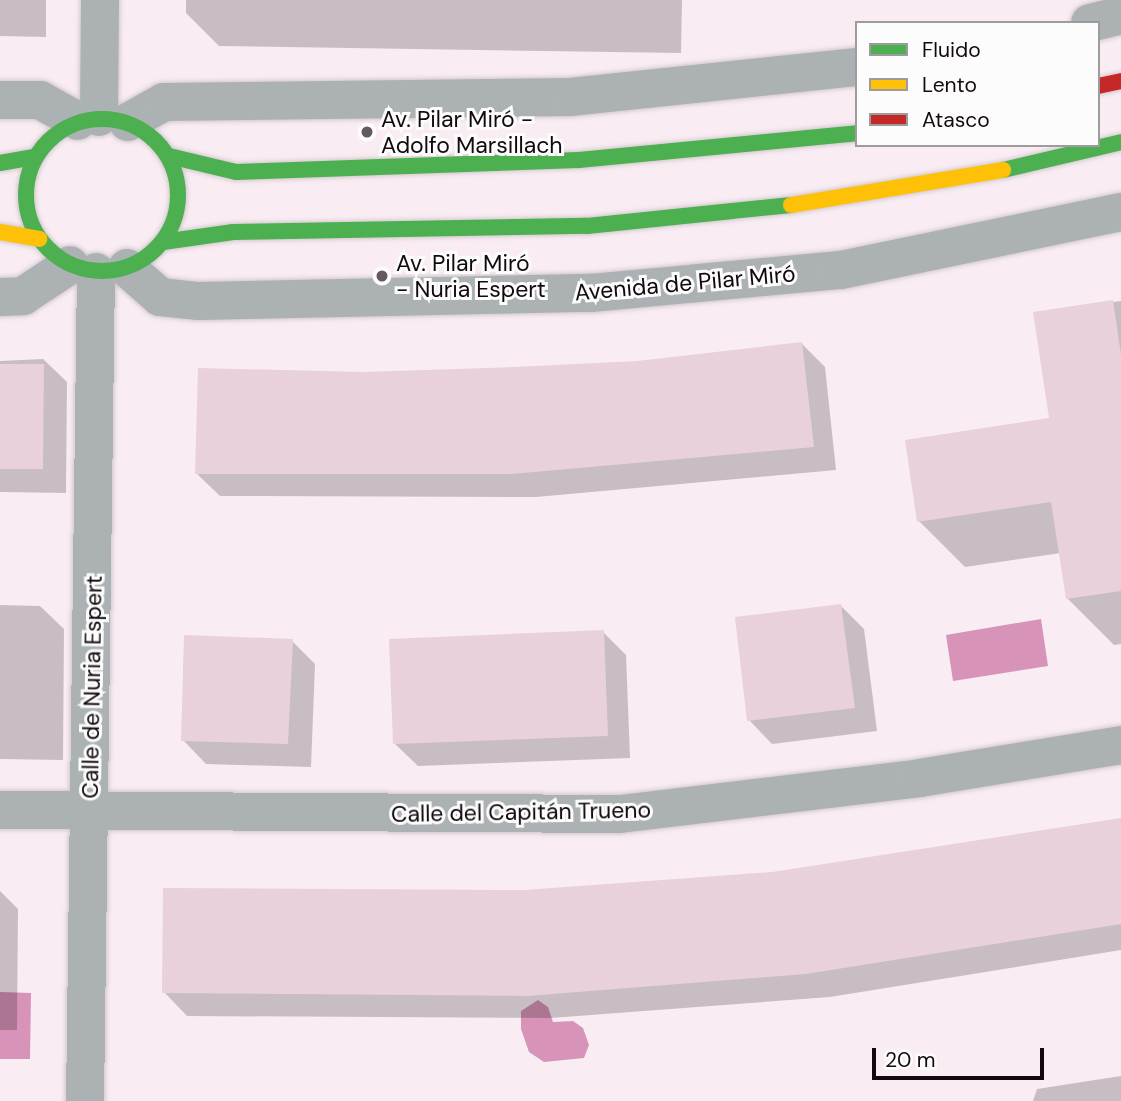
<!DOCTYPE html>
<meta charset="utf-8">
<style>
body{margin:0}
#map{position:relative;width:1121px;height:1101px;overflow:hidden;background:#f9edf3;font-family:"DM Sans",sans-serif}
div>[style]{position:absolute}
.water>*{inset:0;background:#d794b8}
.shadow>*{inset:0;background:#0003}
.building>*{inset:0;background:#e8d0dc}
.roads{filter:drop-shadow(0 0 2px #d3c9ce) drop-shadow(0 0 2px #d3c9ce)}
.street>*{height:38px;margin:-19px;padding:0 19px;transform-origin:19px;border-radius:19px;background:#acb2b3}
.fast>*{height:16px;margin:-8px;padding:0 8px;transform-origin:8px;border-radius:8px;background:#4caf50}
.fast>.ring{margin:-8px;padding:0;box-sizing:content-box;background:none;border:16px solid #4caf50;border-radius:50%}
.slow>*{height:16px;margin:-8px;padding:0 8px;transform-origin:8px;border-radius:8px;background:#ffc107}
.jam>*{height:16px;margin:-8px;padding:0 8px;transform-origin:8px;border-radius:8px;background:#c62828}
.dots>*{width:19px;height:19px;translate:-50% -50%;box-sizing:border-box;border:4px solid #fcfcfc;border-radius:50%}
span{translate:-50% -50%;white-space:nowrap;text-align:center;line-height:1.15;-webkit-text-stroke:6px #fcfcfc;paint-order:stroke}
.poi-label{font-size:23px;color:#12090e}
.left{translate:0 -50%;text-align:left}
.street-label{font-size:23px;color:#12090e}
.legend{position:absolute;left:855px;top:21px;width:245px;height:126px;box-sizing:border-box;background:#fcfcfc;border:2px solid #9e9b9d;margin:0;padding:9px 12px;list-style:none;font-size:21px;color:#12090e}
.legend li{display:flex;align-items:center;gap:14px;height:35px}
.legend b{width:35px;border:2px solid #9e9b9d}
.scale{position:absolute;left:872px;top:1048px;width:172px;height:32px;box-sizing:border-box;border:4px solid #12090e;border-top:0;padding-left:9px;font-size:21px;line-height:24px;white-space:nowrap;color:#12090e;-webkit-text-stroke:5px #fcfcfc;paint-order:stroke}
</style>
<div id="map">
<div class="water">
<i style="clip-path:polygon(1041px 619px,1048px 666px,953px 681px,946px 635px)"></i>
<i style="clip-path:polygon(0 992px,31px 993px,30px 1059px,0 1059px)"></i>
<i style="clip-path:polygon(538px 1000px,548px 1007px,553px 1022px,573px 1021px,583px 1028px,589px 1045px,584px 1058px,544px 1062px,529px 1052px,521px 1029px,521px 1011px)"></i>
</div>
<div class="shadow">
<i style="clip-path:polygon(0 0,46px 0,46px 37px,0 36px)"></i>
<i style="clip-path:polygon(186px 0,682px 0,681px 53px,219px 46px,186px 13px)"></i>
<i style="clip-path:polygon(1121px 301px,1121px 644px,1114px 645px,1067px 598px,1061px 553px,965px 567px,919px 521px,1051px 420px,1035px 313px)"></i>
<i style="clip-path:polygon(802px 344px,825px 367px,836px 470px,536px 497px,220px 496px,196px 473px,364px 374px,637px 363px)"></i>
<i style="clip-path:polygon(43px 359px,67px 382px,66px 493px,0 492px,0 361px)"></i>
<i style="clip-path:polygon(0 605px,40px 606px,64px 629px,63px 760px,0 759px)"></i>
<i style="clip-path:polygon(841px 606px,864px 629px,877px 731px,772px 744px,749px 720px)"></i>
<i style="clip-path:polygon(603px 632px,626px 655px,630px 758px,418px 766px,394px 743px)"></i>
<i style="clip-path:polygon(292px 641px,315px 664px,311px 767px,206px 764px,183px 740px)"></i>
<i style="clip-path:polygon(1121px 819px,1121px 950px,830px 997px,551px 1018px,187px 1016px,164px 992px,772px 874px)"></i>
<i style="clip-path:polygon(0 891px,18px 909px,17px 1030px,0 1030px)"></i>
<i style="clip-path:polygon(1121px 1076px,1121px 1101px,1033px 1101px,1037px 1089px)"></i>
</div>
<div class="building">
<i style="clip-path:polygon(1113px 300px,1121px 355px,1121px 591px,1066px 599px,1051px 502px,917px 522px,905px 440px,1049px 418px,1033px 312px)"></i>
<i style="clip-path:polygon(802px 342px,814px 447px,512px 474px,195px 474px,198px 368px,364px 372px,515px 367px,637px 361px)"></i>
<i style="clip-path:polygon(0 364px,44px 364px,43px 469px,0 469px)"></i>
<i style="clip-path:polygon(841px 604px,855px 708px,747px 721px,735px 617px)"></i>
<i style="clip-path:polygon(604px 630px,608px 736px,393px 744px,389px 639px)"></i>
<i style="clip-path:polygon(184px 635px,293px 639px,288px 744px,181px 741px)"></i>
<i style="clip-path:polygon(1121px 818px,1121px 924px,806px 974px,527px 996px,162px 993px,163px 888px,524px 890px,621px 883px,772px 872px)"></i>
</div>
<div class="roads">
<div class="street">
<i style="left:1090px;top:23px;width:32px;rotate:-14deg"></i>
<i style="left:0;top:100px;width:40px"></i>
<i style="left:40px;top:100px;width:43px;rotate:28.9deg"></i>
<i style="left:99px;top:117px;width:117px;rotate:-89.5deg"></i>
<i style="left:128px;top:122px;width:41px;rotate:-29.1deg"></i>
<i style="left:164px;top:102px;width:406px;rotate:-0.7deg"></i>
<i style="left:570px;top:97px;width:289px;rotate:-6deg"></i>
<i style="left:127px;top:268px;width:44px;rotate:41.3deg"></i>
<i style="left:160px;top:297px;width:39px;rotate:6deg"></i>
<i style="left:199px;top:301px;width:392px;rotate:-1.2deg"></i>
<i style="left:591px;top:293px;width:251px;rotate:-5.3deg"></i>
<i style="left:841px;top:270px;width:286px;rotate:-11.7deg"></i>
<i style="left:0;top:297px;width:23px;rotate:-2deg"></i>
<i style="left:23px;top:296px;width:56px;rotate:-33.4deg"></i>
<i style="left:0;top:810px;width:620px;rotate:0.37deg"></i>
<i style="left:620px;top:814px;width:302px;rotate:-6.8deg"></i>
<i style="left:920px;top:778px;width:204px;rotate:-9.3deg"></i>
<i style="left:85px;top:1101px;width:829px;rotate:-89.24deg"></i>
</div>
<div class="fast">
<i class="ring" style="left:26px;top:119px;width:136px;height:136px"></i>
<i style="left:169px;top:156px;width:69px;rotate:13.4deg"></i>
<i style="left:236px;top:172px;width:343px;rotate:-2deg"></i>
<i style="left:579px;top:160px;width:279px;rotate:-5.5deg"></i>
<i style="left:0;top:163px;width:36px;rotate:-10deg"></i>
<i style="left:1003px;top:170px;width:121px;rotate:-13.3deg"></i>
<i style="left:163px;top:242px;width:71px;rotate:-8.1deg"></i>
<i style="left:233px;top:232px;width:354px;rotate:-1deg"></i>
<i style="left:587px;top:226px;width:205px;rotate:-5.9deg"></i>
</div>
<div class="slow">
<i style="left:791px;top:205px;width:215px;rotate:-9.4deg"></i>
<i style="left:0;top:232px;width:40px;rotate:10deg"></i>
</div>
<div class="jam">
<i style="left:1098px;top:86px;width:24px;rotate:-12deg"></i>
</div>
</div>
<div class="dots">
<i style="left:367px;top:132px;background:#63595e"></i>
<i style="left:382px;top:276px;background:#63595e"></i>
</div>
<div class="poi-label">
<span class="left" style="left:381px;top:132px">Av. Pilar Miró -<br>Adolfo Marsillach</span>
<span class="left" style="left:396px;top:276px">Av. Pilar Miró<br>- Nuria Espert</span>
</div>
<div class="street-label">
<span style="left:685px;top:283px;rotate:-5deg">Avenida de Pilar Miró</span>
<span style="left:92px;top:687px;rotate:-89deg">Calle de Nuria Espert</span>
<span style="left:521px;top:812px;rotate:-1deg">Calle del Capitán Trueno</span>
</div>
<ul class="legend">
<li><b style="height:9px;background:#4caf50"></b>Fluido</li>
<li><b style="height:9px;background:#ffc107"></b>Lento</li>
<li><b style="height:9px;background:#c62828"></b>Atasco</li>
</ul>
<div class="scale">20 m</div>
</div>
